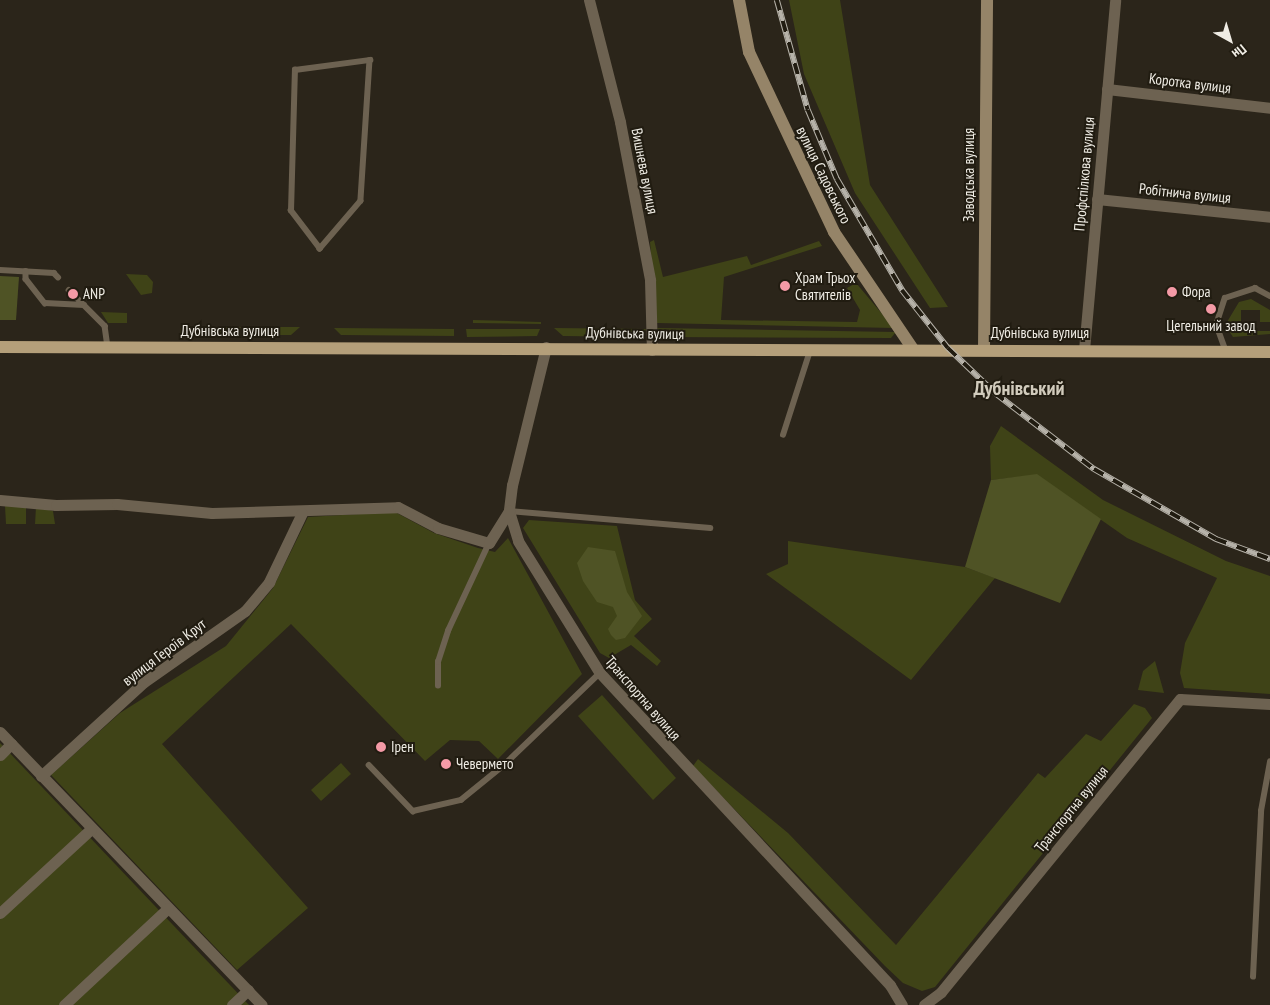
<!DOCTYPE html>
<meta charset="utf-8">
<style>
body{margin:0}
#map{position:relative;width:1270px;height:1005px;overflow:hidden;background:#2b251a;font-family:"PT Sans Narrow",sans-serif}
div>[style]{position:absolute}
.green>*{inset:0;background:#3f4317}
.forest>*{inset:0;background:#4f5325}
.lane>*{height:5.5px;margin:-2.75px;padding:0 2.75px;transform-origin:2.75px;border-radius:2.75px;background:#6d6251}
.street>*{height:11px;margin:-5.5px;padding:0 5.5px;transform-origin:5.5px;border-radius:5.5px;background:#6d6251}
.secondary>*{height:12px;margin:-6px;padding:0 6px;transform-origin:6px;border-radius:6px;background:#958468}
.primary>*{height:12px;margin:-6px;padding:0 6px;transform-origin:6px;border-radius:6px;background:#b49f7a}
.rail>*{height:5.5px;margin-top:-2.75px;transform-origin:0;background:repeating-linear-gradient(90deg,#211c11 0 11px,#b6b2a9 0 22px);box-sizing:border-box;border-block:1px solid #b6b2a9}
.dots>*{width:14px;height:14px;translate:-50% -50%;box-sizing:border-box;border:2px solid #211c11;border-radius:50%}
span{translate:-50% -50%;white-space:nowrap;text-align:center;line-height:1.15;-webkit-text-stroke:4px #211c11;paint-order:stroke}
.street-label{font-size:15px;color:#efece4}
.poi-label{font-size:15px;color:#efece4}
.left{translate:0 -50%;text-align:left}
.district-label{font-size:20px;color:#d1cbbc;font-weight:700}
.north{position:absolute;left:1205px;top:15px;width:50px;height:50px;-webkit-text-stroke:4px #211c11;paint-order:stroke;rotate:141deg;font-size:14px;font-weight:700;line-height:20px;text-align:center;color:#efece4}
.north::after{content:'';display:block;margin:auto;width:18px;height:22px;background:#efece4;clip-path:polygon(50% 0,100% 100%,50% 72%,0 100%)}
</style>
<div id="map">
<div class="green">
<i style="clip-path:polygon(789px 0,840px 0,870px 185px,948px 307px,930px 308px,855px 193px,804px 74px)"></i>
<i style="clip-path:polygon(654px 240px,663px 277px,747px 256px,751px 265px,819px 241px,822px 246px,724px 277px,721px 320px,857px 322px,860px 310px,847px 288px,856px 283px,894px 328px,657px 323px,650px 242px)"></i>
<i style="clip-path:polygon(126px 274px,147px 275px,153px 282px,152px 293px,141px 295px)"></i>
<i style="clip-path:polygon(1251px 299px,1270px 310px,1270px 322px,1260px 322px,1260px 310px,1241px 310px,1241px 322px,1227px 322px,1239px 302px)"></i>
<i style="clip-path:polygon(101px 312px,127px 313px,127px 323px,108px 323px)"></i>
<i style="clip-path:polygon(473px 320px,541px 322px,541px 324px,473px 323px)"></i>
<i style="clip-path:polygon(181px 327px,241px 327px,235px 335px,180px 334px)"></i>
<i style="clip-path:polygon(256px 327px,300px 327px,291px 335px,261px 335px)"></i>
<i style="clip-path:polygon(334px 328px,454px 329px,454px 336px,341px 335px)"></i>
<i style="clip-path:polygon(554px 328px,646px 329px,642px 337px,563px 336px)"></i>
<i style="clip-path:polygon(657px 328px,896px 332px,891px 338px,663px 337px)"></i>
<i style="clip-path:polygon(466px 329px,540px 329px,537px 336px,467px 337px)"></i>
<i style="clip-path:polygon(1229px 331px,1270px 331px,1270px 334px,1233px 337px)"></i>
<i style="clip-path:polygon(1001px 426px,1103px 500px,1226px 561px,1270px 576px,1270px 694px,1184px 688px,1180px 673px,1185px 643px,1217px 578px,1127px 538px,1037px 475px,991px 480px,990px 446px)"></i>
<i style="clip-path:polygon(5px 506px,26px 506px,26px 524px,6px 524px)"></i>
<i style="clip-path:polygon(36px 507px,53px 511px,55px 524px,35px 524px)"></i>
<i style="clip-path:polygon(395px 512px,434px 533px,478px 548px,495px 552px,508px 538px,582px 674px,498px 759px,479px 741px,450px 740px,425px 761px,291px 624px,162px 744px,308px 908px,237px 970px,51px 775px,120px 713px,226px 646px,273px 588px,308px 517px)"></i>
<i style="clip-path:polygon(529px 520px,617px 526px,635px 600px,652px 619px,634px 636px,661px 661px,657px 666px,631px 645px,609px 658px,600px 653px,523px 528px)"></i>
<i style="clip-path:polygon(788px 541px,965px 567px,995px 578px,911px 680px,766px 574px,788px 564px)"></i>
<i style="clip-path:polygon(1155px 661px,1164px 693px,1138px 690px,1143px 671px)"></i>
<i style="clip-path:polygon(602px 695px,676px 778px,653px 800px,578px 716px)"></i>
<i style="clip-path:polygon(1134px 704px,1145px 708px,1152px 718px,935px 987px,922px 991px,903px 983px,885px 966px,693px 766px,698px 759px,788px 833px,896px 945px,1038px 773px,1045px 778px,1086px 734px,1101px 741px)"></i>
<i style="clip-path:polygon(0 743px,4px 747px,249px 1005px,0 1005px)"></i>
<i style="clip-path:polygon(341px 763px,351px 774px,321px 801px,311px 790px)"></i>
</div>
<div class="forest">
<i style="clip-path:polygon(0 276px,19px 277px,16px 320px,0 320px)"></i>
<i style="clip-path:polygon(1037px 474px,1101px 519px,1060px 603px,965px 567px,991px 480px)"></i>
<i style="clip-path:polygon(588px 547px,615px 551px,627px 592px,642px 616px,625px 638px,616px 640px,611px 635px,608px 629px,617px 616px,613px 607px,597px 602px,583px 581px,577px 563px)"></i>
</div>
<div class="lane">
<i style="left:370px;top:60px;width:141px;rotate:93.7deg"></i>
<i style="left:361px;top:201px;width:63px;rotate:130.5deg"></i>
<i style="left:320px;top:249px;width:48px;rotate:-127.3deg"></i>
<i style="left:291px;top:211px;width:141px;rotate:-88.4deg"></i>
<i style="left:295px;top:70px;width:76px;rotate:-7.6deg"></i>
<i style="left:0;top:270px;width:54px;rotate:3.2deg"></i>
<i style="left:54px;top:273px;width:6px;rotate:45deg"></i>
<i style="left:26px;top:271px;width:8px;rotate:90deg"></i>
<i style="left:26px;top:279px;width:31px;rotate:52deg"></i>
<i style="left:45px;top:303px;width:39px;rotate:3deg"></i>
<i style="left:69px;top:290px;width:51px;rotate:45deg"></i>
<i style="left:105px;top:326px;width:21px;rotate:82deg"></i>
<i style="left:1226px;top:352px;width:29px;rotate:-110deg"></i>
<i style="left:1216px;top:325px;width:28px;rotate:-72deg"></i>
<i style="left:1225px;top:298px;width:32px;rotate:-18deg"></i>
<i style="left:1255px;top:288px;width:17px;rotate:28deg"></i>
<i style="left:783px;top:435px;width:88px;rotate:-72.2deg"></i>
<i style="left:509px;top:511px;width:202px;rotate:4.8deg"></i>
<i style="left:438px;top:686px;width:24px;rotate:-90deg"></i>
<i style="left:438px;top:662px;width:33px;rotate:-72deg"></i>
<i style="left:448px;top:631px;width:97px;rotate:-65deg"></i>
<i style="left:369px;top:765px;width:64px;rotate:46.3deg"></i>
<i style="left:413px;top:811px;width:49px;rotate:-12.9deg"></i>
<i style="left:461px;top:800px;width:55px;rotate:-39.1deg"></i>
<i style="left:504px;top:765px;width:133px;rotate:-43.8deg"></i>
<i style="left:1253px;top:977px;width:166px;rotate:-87.2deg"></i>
<i style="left:1261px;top:811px;width:50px;rotate:-79.6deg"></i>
</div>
<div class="street">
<i style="left:589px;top:0;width:126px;rotate:75.7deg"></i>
<i style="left:620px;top:122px;width:161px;rotate:79.2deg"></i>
<i style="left:650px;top:280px;width:70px;rotate:88.4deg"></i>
<i style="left:1107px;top:89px;width:164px;rotate:6.6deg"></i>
<i style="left:1097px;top:199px;width:174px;rotate:5.9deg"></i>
<i style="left:546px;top:347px;width:142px;rotate:103.8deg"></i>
<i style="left:512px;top:485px;width:26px;rotate:97deg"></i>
<i style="left:509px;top:511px;width:31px;rotate:73deg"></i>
<i style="left:518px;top:541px;width:155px;rotate:58.2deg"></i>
<i style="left:600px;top:673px;width:426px;rotate:47.1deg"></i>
<i style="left:890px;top:985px;width:23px;rotate:59deg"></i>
<i style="left:1084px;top:350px;width:351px;rotate:-84.9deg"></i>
<i style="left:0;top:500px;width:56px;rotate:5.1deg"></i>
<i style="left:56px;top:505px;width:61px;rotate:-0.9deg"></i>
<i style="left:117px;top:504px;width:95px;rotate:5.4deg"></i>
<i style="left:212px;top:513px;width:186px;rotate:-1.8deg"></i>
<i style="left:398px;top:507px;width:45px;rotate:27.7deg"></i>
<i style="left:438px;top:528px;width:53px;rotate:16.4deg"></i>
<i style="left:489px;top:543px;width:38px;rotate:-58deg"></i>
<i style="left:0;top:732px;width:378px;rotate:46.2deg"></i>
<i style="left:0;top:755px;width:16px;rotate:-45deg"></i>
<i style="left:41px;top:776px;width:139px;rotate:-42.4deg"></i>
<i style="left:144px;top:682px;width:123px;rotate:-35.1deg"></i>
<i style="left:245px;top:611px;width:38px;rotate:-50deg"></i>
<i style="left:269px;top:582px;width:76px;rotate:-64.4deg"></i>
<i style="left:0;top:913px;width:124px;rotate:-42.7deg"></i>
<i style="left:64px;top:1005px;width:142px;rotate:-43deg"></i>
<i style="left:232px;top:1005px;width:22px;rotate:-43deg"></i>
<i style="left:924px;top:1005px;width:21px;rotate:-37deg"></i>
<i style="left:941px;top:992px;width:378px;rotate:-50.8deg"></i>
<i style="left:1180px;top:699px;width:90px;rotate:3.2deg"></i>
</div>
<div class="secondary">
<i style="left:739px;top:0;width:53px;rotate:79.1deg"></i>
<i style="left:749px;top:52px;width:199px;rotate:64.7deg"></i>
<i style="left:834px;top:232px;width:141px;rotate:56deg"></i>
<i style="left:984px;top:349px;width:349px;rotate:-89.5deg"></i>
</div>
<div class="primary">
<i style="left:0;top:347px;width:1270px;rotate:0.23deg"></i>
</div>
<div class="rail">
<i style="left:777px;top:0;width:114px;rotate:74.3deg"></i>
<i style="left:808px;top:110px;width:75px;rotate:67.2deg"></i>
<i style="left:837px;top:179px;width:129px;rotate:59.6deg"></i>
<i style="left:902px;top:290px;width:74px;rotate:51.6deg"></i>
<i style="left:948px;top:348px;width:65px;rotate:43.8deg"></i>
<i style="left:995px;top:393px;width:125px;rotate:37.5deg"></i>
<i style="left:1094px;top:469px;width:141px;rotate:29.8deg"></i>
<i style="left:1216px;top:539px;width:58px;rotate:20.3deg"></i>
</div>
<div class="dots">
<i style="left:785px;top:286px;background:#f49aa6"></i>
<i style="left:1172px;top:292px;background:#f49aa6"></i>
<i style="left:73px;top:294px;background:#f49aa6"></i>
<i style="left:1211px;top:309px;background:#f49aa6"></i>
<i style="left:381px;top:747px;background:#f49aa6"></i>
<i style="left:446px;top:764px;background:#f49aa6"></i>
</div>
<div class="street-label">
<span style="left:1190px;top:83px;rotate:7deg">Коротка вулиця</span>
<span style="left:645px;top:171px;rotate:79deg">Вишнева вулиця</span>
<span style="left:1084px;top:174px;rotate:-85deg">Профспілкова вулиця</span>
<span style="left:824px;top:175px;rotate:64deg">вулиця Садовського</span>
<span style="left:969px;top:175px;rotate:-90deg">Заводська вулиця</span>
<span style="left:1185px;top:193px;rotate:6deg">Робітнича вулиця</span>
<span style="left:230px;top:331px">Дубнівська вулиця</span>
<span style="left:635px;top:333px;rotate:1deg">Дубнівська вулиця</span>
<span style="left:1040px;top:333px">Дубнівська вулиця</span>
<span style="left:164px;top:652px;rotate:-37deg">вулиця Героїв Крут</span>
<span style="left:643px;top:698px;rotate:49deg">Транспортна вулиця</span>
<span style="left:1071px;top:809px;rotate:-51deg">Транспортна вулиця</span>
</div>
<div class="poi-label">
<span class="left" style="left:795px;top:286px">Храм Трьох<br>Святителів</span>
<span class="left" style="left:1182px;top:292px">Фора</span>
<span class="left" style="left:83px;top:294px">ANP</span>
<span style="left:1211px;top:326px">Цегельний завод</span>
<span class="left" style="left:391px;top:747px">Ірен</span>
<span class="left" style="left:456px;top:764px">Чевермето</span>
</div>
<div class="district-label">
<span style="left:1019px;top:388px">Дубнівський</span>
</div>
<div class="north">Пн</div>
</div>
